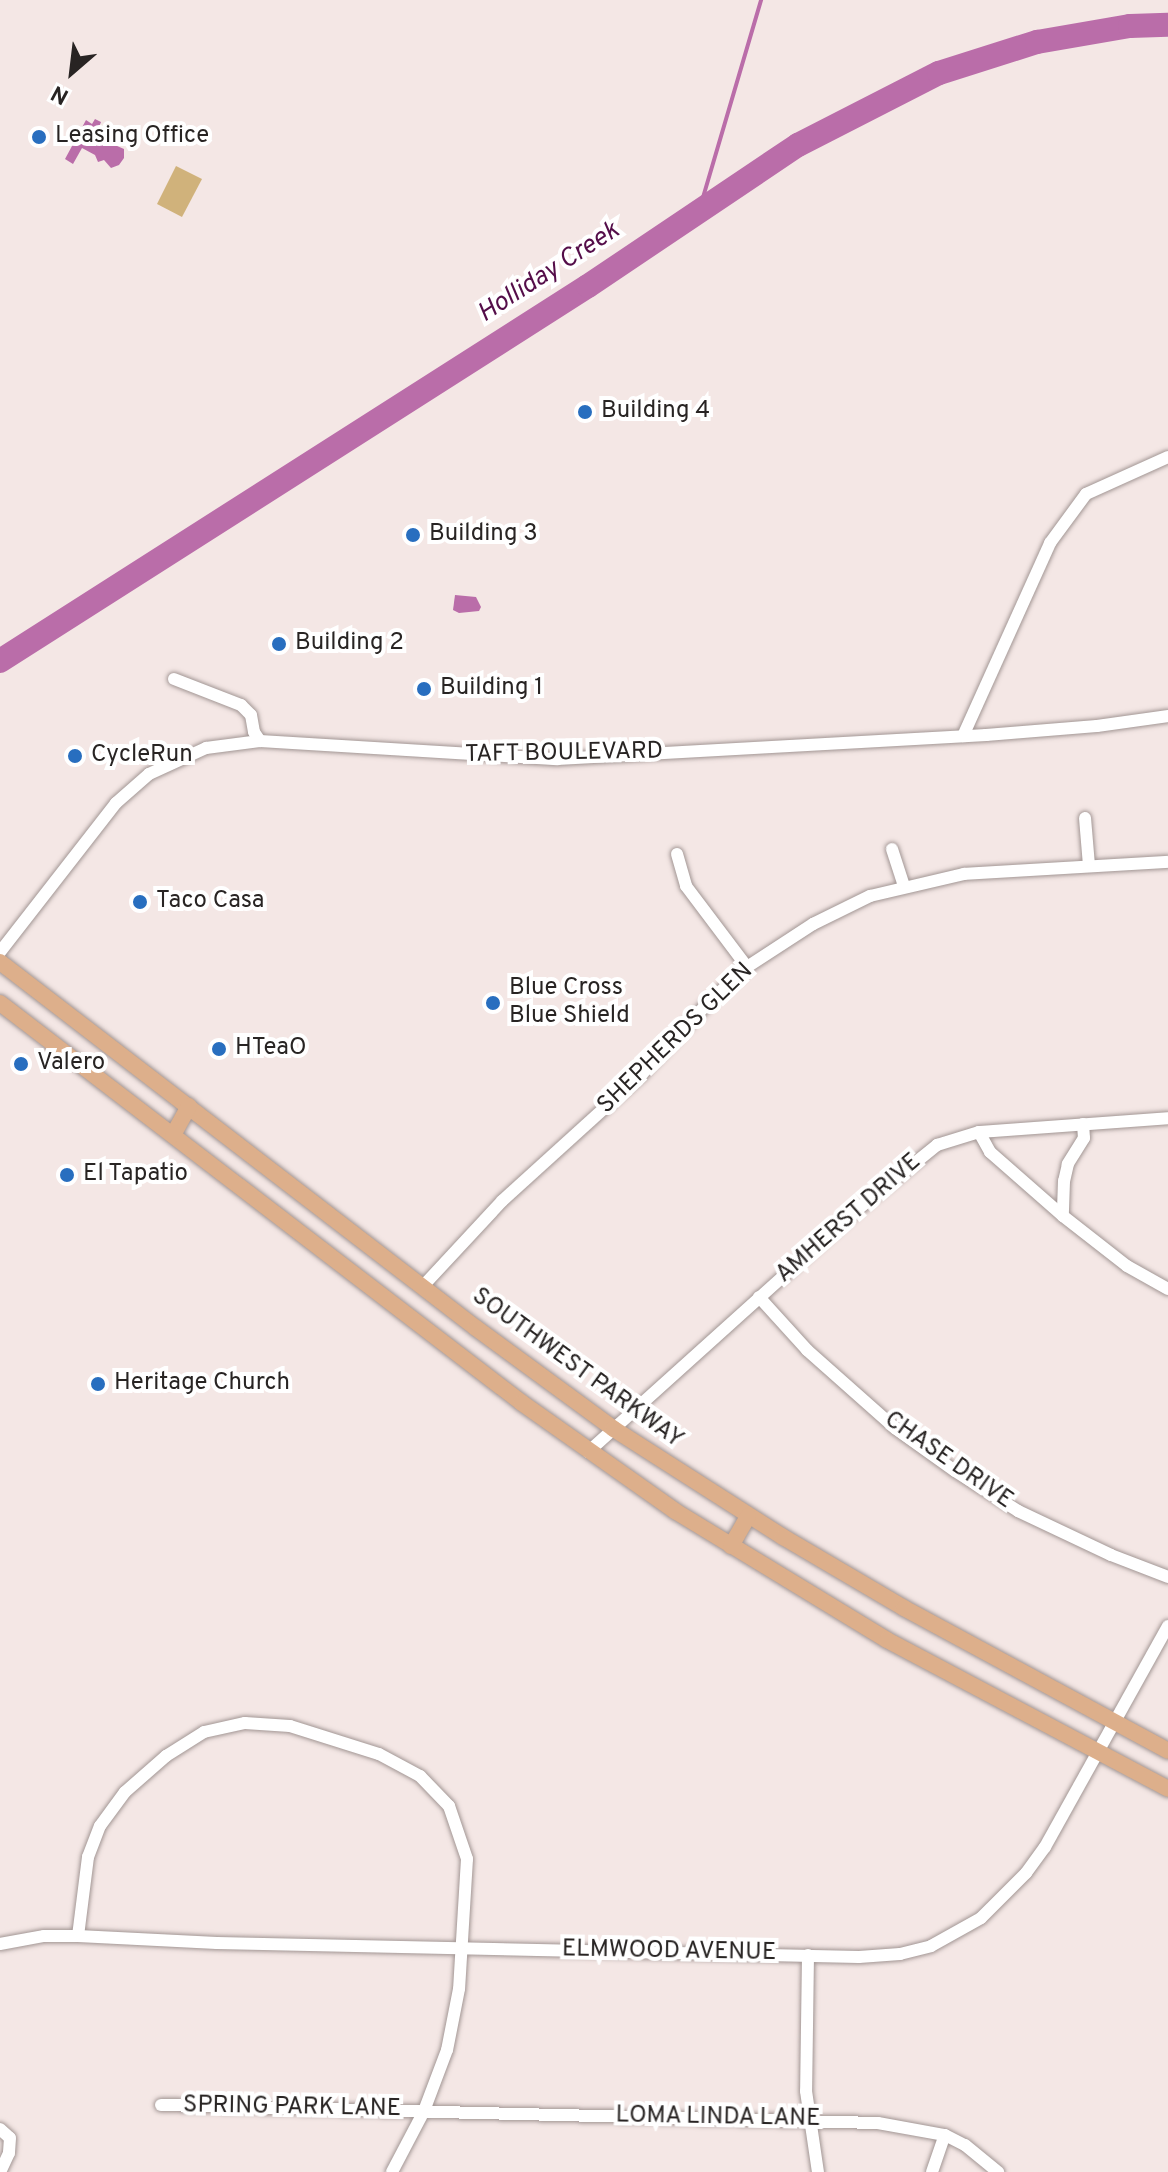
<!DOCTYPE html>
<style>
body{margin:0}
#map{position:relative;width:1168px;height:2172px;overflow:hidden;background:#f4e7e5;font-family:Overpass,sans-serif}
div>[style]{position:absolute}
.green>*{inset:0;background:#d0b27b}
.water>*{inset:0;background:#ba6da9}
.stream>*{height:4px;margin:-2px;padding:0 2px;transform-origin:2px;border-radius:2px;background:#ba6da9}
.river>*{height:24px;margin:-12px;padding:0 12px;transform-origin:12px;border-radius:12px;background:#ba6da9}
.roads{filter:drop-shadow(0 0 2px #a29694) drop-shadow(0 0 2px #a29694)}
.minor>*{height:12px;margin:-6px;padding:0 6px;transform-origin:6px;border-radius:6px;background:#fff}
.major>*{height:16px;margin:-8px;padding:0 8px;transform-origin:8px;border-radius:8px;background:#ddaf8b}
.dots>*{width:22px;height:22px;translate:-50% -50%;box-sizing:border-box;border:4px solid #fff;border-radius:50%}
span{translate:-50% -50%;white-space:nowrap;text-align:center;line-height:1.15;-webkit-text-stroke:8px #fff;paint-order:stroke}
.poi-label{font-size:24px;color:#282423}
.left{translate:0 -50%;text-align:left}
.street-label{font-size:24px;color:#282423}
.water-label{font-size:26px;color:#540d49;font-style:italic}
.north{position:absolute;left:32px;top:32px;width:80px;height:80px;-webkit-text-stroke:6px #fff;paint-order:stroke;rotate:208deg;font-size:22px;font-weight:700;line-height:32px;text-align:center;color:#282423}
.north::after{content:'';display:block;margin:auto;width:28px;height:36px;background:#282423;clip-path:polygon(50% 0,100% 100%,50% 72%,0 100%)}
</style>
<div id="map">
<div class="green">
<i style="clip-path:polygon(176px 166px,202px 179px,182px 217px,157px 204px)"></i>
</div>
<div class="water">
<i style="clip-path:polygon(95px 119px,101px 122px,93px 142px,103px 134px,108px 142px,124px 149px,124px 158px,119px 165px,111px 168px,104px 160px,98px 162px,95px 155px,82px 148px,73px 164px,65px 159px,86px 120px,92px 124px)"></i>
<i style="clip-path:polygon(455px 595px,476px 597px,481px 607px,479px 611px,459px 613px,453px 610px)"></i>
</div>
<div class="stream">
<i style="left:699px;top:211px;width:220px;rotate:-73.6deg"></i>
</div>
<div class="river">
<i style="left:0;top:661px;width:697px;rotate:-32.53deg"></i>
<i style="left:588px;top:286px;width:253px;rotate:-33.9deg"></i>
<i style="left:798px;top:145px;width:158px;rotate:-27.1deg"></i>
<i style="left:939px;top:73px;width:103px;rotate:-17.6deg"></i>
<i style="left:1037px;top:42px;width:94px;rotate:-9.8deg"></i>
<i style="left:1130px;top:26px;width:38px;rotate:-2deg"></i>
</div>
<div class="roads">
<div class="minor">
<i style="left:174px;top:679px;width:72px;rotate:21.2deg"></i>
<i style="left:241px;top:705px;width:14px;rotate:45deg"></i>
<i style="left:251px;top:715px;width:17px;rotate:80deg"></i>
<i style="left:254px;top:732px;width:11px;rotate:56deg"></i>
<i style="left:963px;top:736px;width:212px;rotate:-65.7deg"></i>
<i style="left:1050px;top:543px;width:61px;rotate:-53.7deg"></i>
<i style="left:1086px;top:494px;width:90px;rotate:-24.3deg"></i>
<i style="left:1085px;top:818px;width:48px;rotate:85.2deg"></i>
<i style="left:892px;top:849px;width:39px;rotate:72deg"></i>
<i style="left:677px;top:854px;width:33px;rotate:74deg"></i>
<i style="left:686px;top:886px;width:101px;rotate:53deg"></i>
<i style="left:0;top:952px;width:189px;rotate:-52.1deg"></i>
<i style="left:116px;top:803px;width:44px;rotate:-41.3deg"></i>
<i style="left:149px;top:774px;width:63px;rotate:-24.5deg"></i>
<i style="left:206px;top:748px;width:54px;rotate:-7.4deg"></i>
<i style="left:260px;top:741px;width:298px;rotate:3.5deg"></i>
<i style="left:557px;top:759px;width:430px;rotate:-3.2deg"></i>
<i style="left:986px;top:735px;width:111px;rotate:-4.6deg"></i>
<i style="left:1097px;top:726px;width:72px;rotate:-8deg"></i>
<i style="left:1083px;top:1124px;width:14px;rotate:86deg"></i>
<i style="left:1084px;top:1138px;width:31px;rotate:122deg"></i>
<i style="left:1068px;top:1164px;width:17px;rotate:103deg"></i>
<i style="left:1064px;top:1181px;width:35px;rotate:92deg"></i>
<i style="left:1063px;top:1216px;width:81px;rotate:38deg"></i>
<i style="left:1127px;top:1266px;width:47px;rotate:29.3deg"></i>
<i style="left:979px;top:1132px;width:23px;rotate:61deg"></i>
<i style="left:990px;top:1152px;width:97px;rotate:41.2deg"></i>
<i style="left:424px;top:1285px;width:115px;rotate:-47.1deg"></i>
<i style="left:502px;top:1201px;width:189px;rotate:-42.2deg"></i>
<i style="left:642px;top:1074px;width:97px;rotate:-47.1deg"></i>
<i style="left:708px;top:1003px;width:53px;rotate:-42.7deg"></i>
<i style="left:747px;top:967px;width:79px;rotate:-33.1deg"></i>
<i style="left:813px;top:924px;width:64px;rotate:-26.2deg"></i>
<i style="left:870px;top:896px;width:97px;rotate:-13.2deg"></i>
<i style="left:964px;top:874px;width:204px;rotate:-3.4deg"></i>
<i style="left:759px;top:1297px;width:72px;rotate:47.8deg"></i>
<i style="left:807px;top:1350px;width:118px;rotate:41.6deg"></i>
<i style="left:895px;top:1428px;width:74px;rotate:35.6deg"></i>
<i style="left:955px;top:1471px;width:75px;rotate:32.4deg"></i>
<i style="left:1018px;top:1511px;width:103px;rotate:25.3deg"></i>
<i style="left:1111px;top:1555px;width:61px;rotate:21.1deg"></i>
<i style="left:588px;top:1452px;width:363px;rotate:-42deg"></i>
<i style="left:858px;top:1209px;width:102px;rotate:-39deg"></i>
<i style="left:937px;top:1145px;width:44px;rotate:-17.2deg"></i>
<i style="left:979px;top:1132px;width:190px;rotate:-4.2deg"></i>
<i style="left:78px;top:1936px;width:80px;rotate:-82.8deg"></i>
<i style="left:88px;top:1857px;width:33px;rotate:-69deg"></i>
<i style="left:100px;top:1826px;width:42px;rotate:-53.7deg"></i>
<i style="left:125px;top:1792px;width:55px;rotate:-41.3deg"></i>
<i style="left:166px;top:1756px;width:45px;rotate:-32.3deg"></i>
<i style="left:204px;top:1732px;width:42px;rotate:-12.4deg"></i>
<i style="left:245px;top:1723px;width:45px;rotate:3.8deg"></i>
<i style="left:290px;top:1726px;width:93px;rotate:17.5deg"></i>
<i style="left:379px;top:1754px;width:47px;rotate:28.2deg"></i>
<i style="left:420px;top:1776px;width:42px;rotate:46deg"></i>
<i style="left:449px;top:1806px;width:56px;rotate:71.2deg"></i>
<i style="left:467px;top:1859px;width:130px;rotate:93.5deg"></i>
<i style="left:459px;top:1989px;width:62px;rotate:101.1deg"></i>
<i style="left:447px;top:2050px;width:65px;rotate:110.7deg"></i>
<i style="left:424px;top:2111px;width:69px;rotate:117.7deg"></i>
<i style="left:0;top:1944px;width:45px;rotate:-10.3deg"></i>
<i style="left:44px;top:1936px;width:34px"></i>
<i style="left:78px;top:1936px;width:139px;rotate:2.9deg"></i>
<i style="left:217px;top:1943px;width:642px;rotate:1.25deg"></i>
<i style="left:859px;top:1957px;width:41px;rotate:-4.2deg"></i>
<i style="left:900px;top:1954px;width:32px;rotate:-14deg"></i>
<i style="left:931px;top:1946px;width:57px;rotate:-29.2deg"></i>
<i style="left:981px;top:1918px;width:64px;rotate:-45deg"></i>
<i style="left:1026px;top:1873px;width:32px;rotate:-54deg"></i>
<i style="left:1045px;top:1847px;width:253px;rotate:-60.9deg"></i>
<i style="left:808px;top:1955px;width:136px;rotate:90.8deg"></i>
<i style="left:806px;top:2091px;width:82px;rotate:81.6deg"></i>
<i style="left:161px;top:2105px;width:717px;rotate:1.44deg"></i>
<i style="left:878px;top:2123px;width:68px;rotate:10.2deg"></i>
<i style="left:945px;top:2135px;width:22px;rotate:27deg"></i>
<i style="left:965px;top:2145px;width:43px;rotate:39.3deg"></i>
<i style="left:0;top:2129px;width:13px;rotate:42deg"></i>
<i style="left:10px;top:2138px;width:15px;rotate:94deg"></i>
<i style="left:9px;top:2153px;width:21px;rotate:115deg"></i>
<i style="left:932px;top:2172px;width:39px;rotate:-71deg"></i>
</div>
<div class="major">
<i style="left:0;top:962px;width:600px;rotate:37.56deg"></i>
<i style="left:476px;top:1328px;width:171px;rotate:36.2deg"></i>
<i style="left:614px;top:1429px;width:201px;rotate:32.6deg"></i>
<i style="left:783px;top:1537px;width:140px;rotate:30.4deg"></i>
<i style="left:904px;top:1608px;width:300px;rotate:28.4deg"></i>
<i style="left:0;top:1003px;width:658px;rotate:37.46deg"></i>
<i style="left:522px;top:1403px;width:187px;rotate:35.2deg"></i>
<i style="left:675px;top:1511px;width:248px;rotate:31.3deg"></i>
<i style="left:887px;top:1640px;width:318px;rotate:27.9deg"></i>
<i style="left:173px;top:1135px;width:33px;rotate:-61deg"></i>
<i style="left:731px;top:1546px;width:34px;rotate:-60deg"></i>
</div>
</div>
<div class="dots">
<i style="left:39px;top:137px;background:#286ebf"></i>
<i style="left:585px;top:412px;background:#286ebf"></i>
<i style="left:413px;top:535px;background:#286ebf"></i>
<i style="left:279px;top:644px;background:#286ebf"></i>
<i style="left:424px;top:689px;background:#286ebf"></i>
<i style="left:75px;top:756px;background:#286ebf"></i>
<i style="left:140px;top:902px;background:#286ebf"></i>
<i style="left:493px;top:1003px;background:#286ebf"></i>
<i style="left:219px;top:1049px;background:#286ebf"></i>
<i style="left:21px;top:1064px;background:#286ebf"></i>
<i style="left:67px;top:1175px;background:#286ebf"></i>
<i style="left:98px;top:1384px;background:#286ebf"></i>
</div>
<div class="poi-label">
<span class="left" style="left:55px;top:137px">Leasing Office</span>
<span class="left" style="left:601px;top:412px">Building 4</span>
<span class="left" style="left:429px;top:535px">Building 3</span>
<span class="left" style="left:295px;top:644px">Building 2</span>
<span class="left" style="left:440px;top:689px">Building 1</span>
<span class="left" style="left:91px;top:756px">CycleRun</span>
<span class="left" style="left:156px;top:902px">Taco Casa</span>
<span class="left" style="left:509px;top:1003px">Blue Cross<br>Blue Shield</span>
<span class="left" style="left:235px;top:1049px">HTeaO</span>
<span class="left" style="left:37px;top:1064px">Valero</span>
<span class="left" style="left:83px;top:1175px">El Tapatio</span>
<span class="left" style="left:114px;top:1384px">Heritage Church</span>
</div>
<div class="street-label">
<span style="left:564px;top:754px;rotate:-1deg">TAFT BOULEVARD</span>
<span style="left:676px;top:1039px;rotate:-44deg">SHEPHERDS GLEN</span>
<span style="left:849px;top:1219px;rotate:-41deg">AMHERST DRIVE</span>
<span style="left:577px;top:1369px;rotate:36deg">SOUTHWEST PARKWAY</span>
<span style="left:948px;top:1461px;rotate:35deg">CHASE DRIVE</span>
<span style="left:669px;top:1952px;rotate:1deg">ELMWOOD AVENUE</span>
<span style="left:292px;top:2108px;rotate:1deg">SPRING PARK LANE</span>
<span style="left:718px;top:2118px;rotate:1deg">LOMA LINDA LANE</span>
</div>
<div class="water-label">
<span style="left:549px;top:273px;rotate:-33deg">Holliday Creek</span>
</div>
<div class="north">N</div>
</div>
